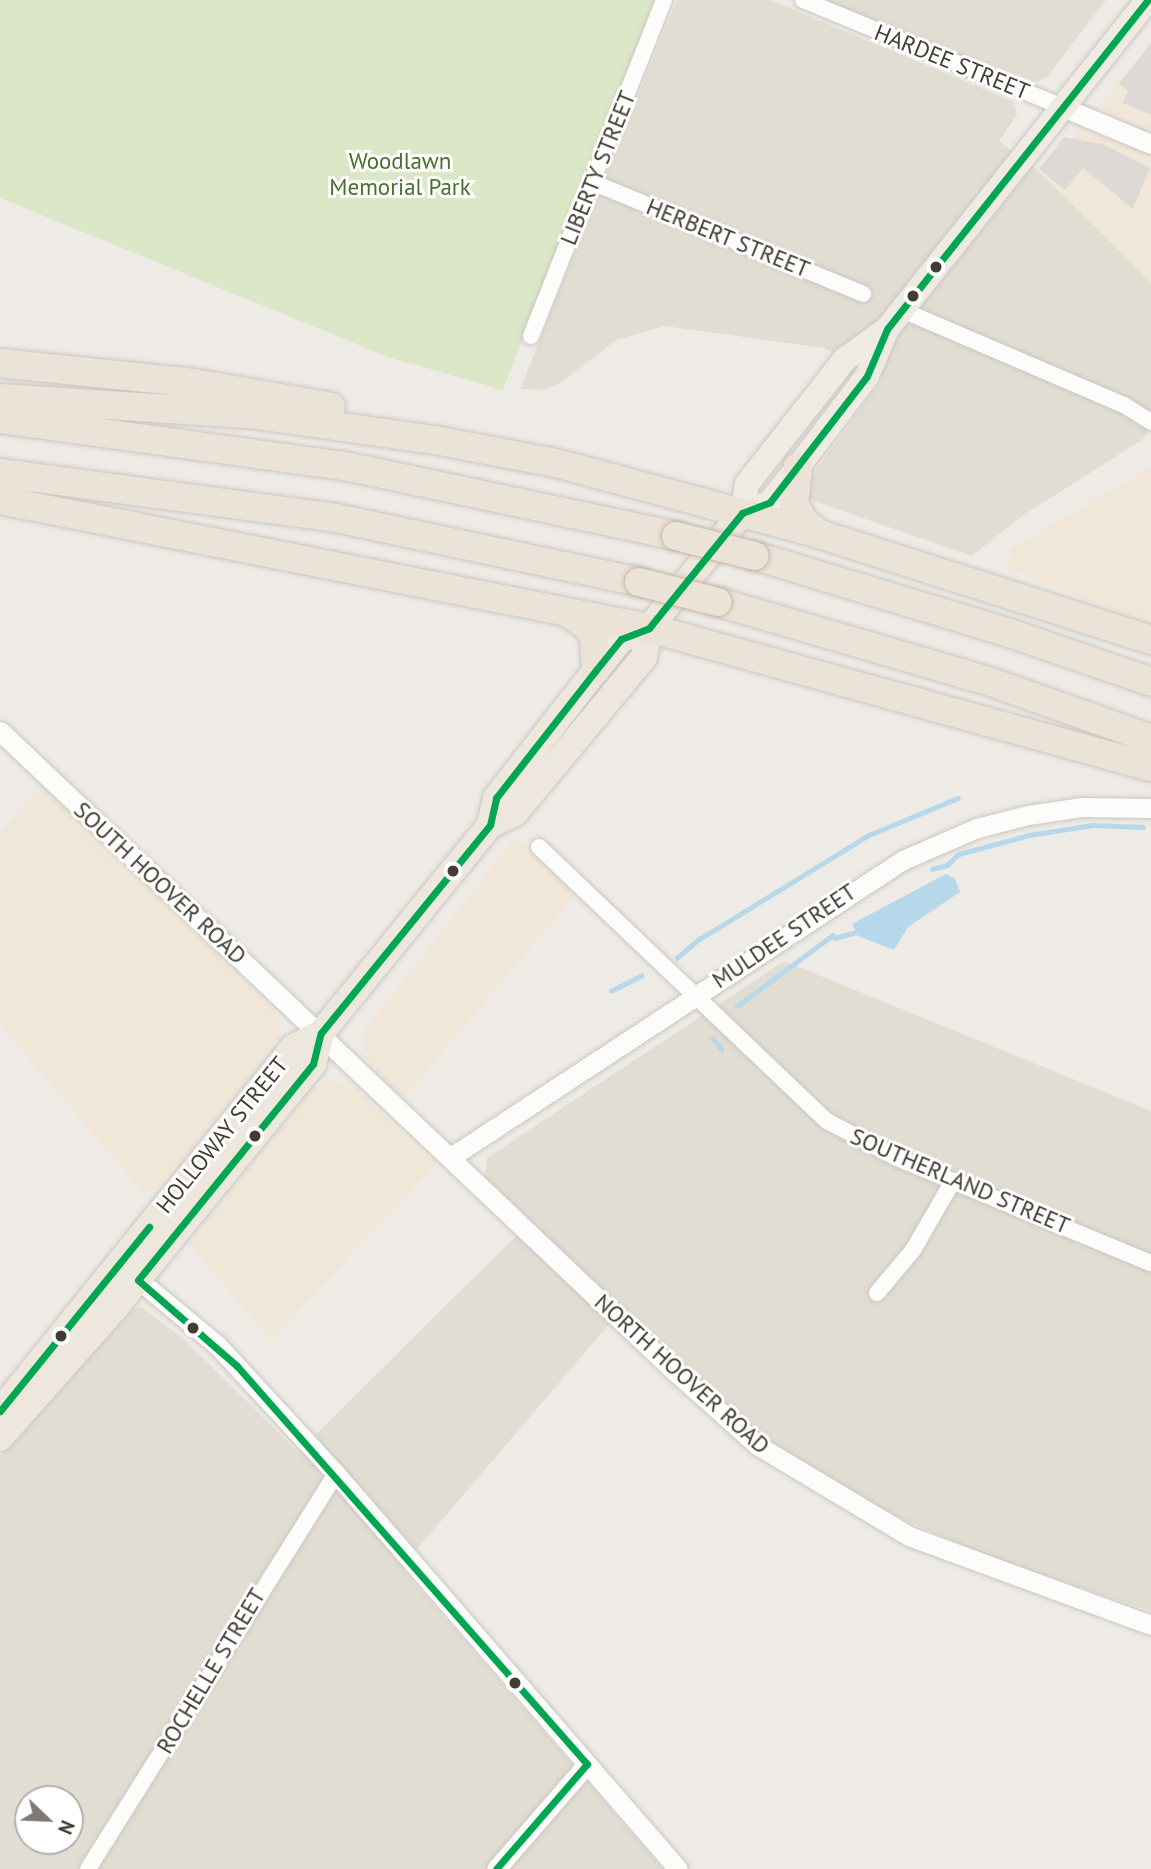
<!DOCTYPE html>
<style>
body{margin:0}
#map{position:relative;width:1151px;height:1869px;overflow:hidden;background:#eeebe6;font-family:"PT Sans",sans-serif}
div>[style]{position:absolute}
.residential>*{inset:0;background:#e2ddd3}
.commercial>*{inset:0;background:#f1e7d8}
.green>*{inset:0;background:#dbe7c6}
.parking>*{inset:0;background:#dddad6}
.water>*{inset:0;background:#b7d7eb}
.stream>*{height:4.5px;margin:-2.25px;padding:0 2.25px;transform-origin:2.25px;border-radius:2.25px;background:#b7d7eb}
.roads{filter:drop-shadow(0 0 2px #cac7c2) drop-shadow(0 0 2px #cac7c2)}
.minor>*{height:16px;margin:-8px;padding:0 8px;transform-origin:8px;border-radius:8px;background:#fcfcfb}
.tertiary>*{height:19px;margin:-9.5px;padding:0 9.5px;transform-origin:9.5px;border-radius:9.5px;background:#fcfcfb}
.primary>*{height:24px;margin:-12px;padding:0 12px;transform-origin:12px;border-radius:12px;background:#efebe2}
.trunk>*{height:26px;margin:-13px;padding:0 13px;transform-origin:13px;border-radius:13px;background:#ede7dd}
.motorway>*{height:28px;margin:-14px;padding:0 14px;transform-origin:14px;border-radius:14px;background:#ebe3d8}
.bridges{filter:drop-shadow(0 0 2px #c5b7a2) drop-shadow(0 0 2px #c5b7a2)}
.motorway-bridge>*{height:28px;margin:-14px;padding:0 14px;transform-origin:14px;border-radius:14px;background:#ebe3d8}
.bus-1>*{height:7px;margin:-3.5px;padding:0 3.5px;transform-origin:3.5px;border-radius:3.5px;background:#00a651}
.dots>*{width:19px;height:19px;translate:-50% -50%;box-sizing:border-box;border:4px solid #fff;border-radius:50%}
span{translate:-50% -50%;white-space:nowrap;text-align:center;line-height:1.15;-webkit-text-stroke:6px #fff;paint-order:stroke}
.street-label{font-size:23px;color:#423c33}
.park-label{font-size:23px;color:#457129}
.north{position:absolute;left:14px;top:1785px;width:70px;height:70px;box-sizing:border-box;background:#fff;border:2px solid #b3b1ad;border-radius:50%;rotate:113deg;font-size:19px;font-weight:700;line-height:28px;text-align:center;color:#423c33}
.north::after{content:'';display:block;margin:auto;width:24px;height:32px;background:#7e7972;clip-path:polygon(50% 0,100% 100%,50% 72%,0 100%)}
</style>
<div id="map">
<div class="residential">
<i style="clip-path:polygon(677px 0,770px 0,1014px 102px,1017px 115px,999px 141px,1043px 175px,1151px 282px,1151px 427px,1142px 440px,1019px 518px,972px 556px,808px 499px,811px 477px,883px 378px,824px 348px,665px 326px,616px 340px,562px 382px,543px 390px,520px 389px)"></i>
<i style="clip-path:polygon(826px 0,1106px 0,1047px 77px,1037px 82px,937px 47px)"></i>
<i style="clip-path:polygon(evenodd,784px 961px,1151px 1111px,1151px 1611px,986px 1556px,861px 1500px,758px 1433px,622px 1309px,401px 1568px,663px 1869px,0 1869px,0 1456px,133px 1309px,141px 1307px,184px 1339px,298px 1452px,531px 1221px,485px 1176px,487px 1158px,784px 961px,28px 1799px,70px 1799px,70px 1841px,28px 1841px,28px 1799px)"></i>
</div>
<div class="commercial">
<i style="clip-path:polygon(1151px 42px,1151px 282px,1043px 175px)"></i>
<i style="clip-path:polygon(1151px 466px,1151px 625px,1007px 569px,1011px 549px)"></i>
<i style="clip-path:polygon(42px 786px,272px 1006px,279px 1019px,280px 1037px,167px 1179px,145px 1195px,0 1025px,0 831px)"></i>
<i style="clip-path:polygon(515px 837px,575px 895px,404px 1098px,367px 1062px,362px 1033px)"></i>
<i style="clip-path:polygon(330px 1079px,354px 1087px,437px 1163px,271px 1341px,189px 1244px,311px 1090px)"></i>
</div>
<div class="green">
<i style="clip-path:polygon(0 0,655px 0,503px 390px,388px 357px,0 198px)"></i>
</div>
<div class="parking">
<i style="clip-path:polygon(1151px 43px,1151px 115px,1123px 103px,1128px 91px,1119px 84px)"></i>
<i style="clip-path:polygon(1064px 137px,1102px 144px,1150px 168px,1133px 209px,1083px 168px,1065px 190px,1039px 169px)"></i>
</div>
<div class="water">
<i style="clip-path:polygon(946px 874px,955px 879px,960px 892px,908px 927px,894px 950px,858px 936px,852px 924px)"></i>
</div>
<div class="stream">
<i style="left:932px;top:869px;width:16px;rotate:-15deg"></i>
<i style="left:947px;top:865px;width:16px;rotate:-43deg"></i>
<i style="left:959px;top:854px;width:73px;rotate:-15.2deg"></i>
<i style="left:1029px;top:835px;width:64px;rotate:-9deg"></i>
<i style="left:1092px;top:825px;width:51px;rotate:2.2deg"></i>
<i style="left:835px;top:938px;width:22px;rotate:-16deg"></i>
<i style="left:677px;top:958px;width:28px;rotate:-41deg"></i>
<i style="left:698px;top:940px;width:201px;rotate:-31.6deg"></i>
<i style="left:869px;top:835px;width:96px;rotate:-22.6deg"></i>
<i style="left:611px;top:991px;width:34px;rotate:-27deg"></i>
<i style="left:737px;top:1006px;width:119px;rotate:-36.5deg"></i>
<i style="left:713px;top:1038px;width:15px;rotate:53deg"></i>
</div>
<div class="roads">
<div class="minor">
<i style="left:803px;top:0;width:280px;rotate:22.4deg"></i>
<i style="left:594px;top:183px;width:291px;rotate:22.4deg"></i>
<i style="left:902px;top:310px;width:241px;rotate:23.2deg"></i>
<i style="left:1124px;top:405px;width:32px;rotate:32deg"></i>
<i style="left:531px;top:336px;width:361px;rotate:-68.4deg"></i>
<i style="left:539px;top:847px;width:398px;rotate:43.6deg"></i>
<i style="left:827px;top:1121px;width:79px;rotate:27.9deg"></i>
<i style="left:897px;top:1158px;width:275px;rotate:22.5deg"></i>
<i style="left:877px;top:1293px;width:56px;rotate:-50.1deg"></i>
<i style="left:913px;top:1250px;width:80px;rotate:-59.9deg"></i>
<i style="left:88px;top:1869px;width:466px;rotate:-57.9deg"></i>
</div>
<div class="tertiary">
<i style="left:1062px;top:107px;width:96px;rotate:22.6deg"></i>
<i style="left:0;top:731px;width:925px;rotate:43.51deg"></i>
<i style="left:671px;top:1368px;width:115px;rotate:41.8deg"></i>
<i style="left:757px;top:1445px;width:177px;rotate:30.9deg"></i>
<i style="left:909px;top:1536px;width:258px;rotate:20.2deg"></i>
<i style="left:451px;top:1157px;width:541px;rotate:-33.31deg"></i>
<i style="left:903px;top:860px;width:81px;rotate:-23.4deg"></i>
<i style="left:977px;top:828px;width:53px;rotate:-14.3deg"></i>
<i style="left:1028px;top:815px;width:55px;rotate:-8.4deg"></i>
<i style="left:1082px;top:807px;width:69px;rotate:0.8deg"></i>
<i style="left:128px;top:1271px;width:117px;rotate:39.8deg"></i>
<i style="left:218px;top:1346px;width:174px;rotate:47.3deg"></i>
<i style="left:336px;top:1474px;width:522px;rotate:49.11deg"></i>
<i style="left:496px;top:1869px;width:139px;rotate:-49.1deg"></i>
</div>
<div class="primary">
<i style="left:887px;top:329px;width:52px;rotate:144.5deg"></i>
<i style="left:845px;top:359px;width:159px;rotate:128.1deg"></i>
<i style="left:747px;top:484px;width:29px;rotate:100deg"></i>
<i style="left:742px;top:513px;width:30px;rotate:-21deg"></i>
<i style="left:770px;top:502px;width:45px;rotate:-51.3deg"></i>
<i style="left:798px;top:467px;width:114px;rotate:-52.8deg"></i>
<i style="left:867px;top:376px;width:51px;rotate:-66.9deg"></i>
<i style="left:887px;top:329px;width:420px;rotate:-51.6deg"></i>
</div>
<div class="trunk">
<i style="left:490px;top:825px;width:28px;rotate:-26deg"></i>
<i style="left:515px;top:813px;width:202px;rotate:-50.4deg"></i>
<i style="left:644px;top:657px;width:29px;rotate:-80deg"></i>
<i style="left:0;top:1411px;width:468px;rotate:-51.1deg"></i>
<i style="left:294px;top:1047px;width:30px;rotate:-27deg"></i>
<i style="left:0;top:1438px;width:172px;rotate:-48.5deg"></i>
<i style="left:114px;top:1309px;width:316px;rotate:-50.9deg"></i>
<i style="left:313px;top:1064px;width:32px;rotate:-76deg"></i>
<i style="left:321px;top:1033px;width:268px;rotate:-50.9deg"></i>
<i style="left:490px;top:825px;width:28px;rotate:-77deg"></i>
<i style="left:496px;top:798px;width:162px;rotate:-52deg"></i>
<i style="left:596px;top:670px;width:40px;rotate:-51deg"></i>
<i style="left:621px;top:639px;width:30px;rotate:-21deg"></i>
<i style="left:649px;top:628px;width:148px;rotate:-51deg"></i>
</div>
<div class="motorway">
<i style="left:0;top:363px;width:195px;rotate:5.9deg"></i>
<i style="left:194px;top:383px;width:139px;rotate:9.9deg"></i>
<i style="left:0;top:398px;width:251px;rotate:3.7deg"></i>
<i style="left:250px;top:414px;width:187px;rotate:8deg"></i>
<i style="left:435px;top:440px;width:123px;rotate:10.8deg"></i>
<i style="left:556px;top:463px;width:272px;rotate:15.1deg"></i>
<i style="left:819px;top:534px;width:349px;rotate:17.7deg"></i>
<i style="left:0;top:419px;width:348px;rotate:7.8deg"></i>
<i style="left:345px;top:466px;width:338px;rotate:11.9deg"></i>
<i style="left:798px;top:467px;width:36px;rotate:96deg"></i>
<i style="left:794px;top:503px;width:19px;rotate:62deg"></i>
<i style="left:803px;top:520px;width:21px;rotate:41deg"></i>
<i style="left:0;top:473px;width:339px;rotate:7.6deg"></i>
<i style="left:336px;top:518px;width:310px;rotate:11.9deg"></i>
<i style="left:0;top:500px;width:662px;rotate:11.16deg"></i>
<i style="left:649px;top:628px;width:521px;rotate:15.48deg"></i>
<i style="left:755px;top:556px;width:263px;rotate:16.8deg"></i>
<i style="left:1007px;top:632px;width:152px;rotate:19.1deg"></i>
<i style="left:718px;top:602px;width:284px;rotate:16.3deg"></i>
<i style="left:991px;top:682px;width:170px;rotate:19.6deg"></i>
<i style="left:569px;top:614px;width:20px;rotate:33deg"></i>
<i style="left:586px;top:625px;width:14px;rotate:56deg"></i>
<i style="left:594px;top:637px;width:33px;rotate:87deg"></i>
</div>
</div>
<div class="bridges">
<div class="motorway-bridge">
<i style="left:676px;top:536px;width:81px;rotate:14.2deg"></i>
<i style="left:639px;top:582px;width:81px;rotate:14.2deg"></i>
</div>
</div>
<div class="bus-1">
<i style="left:0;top:1411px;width:237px;rotate:-51deg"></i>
<i style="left:496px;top:1869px;width:139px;rotate:-49.1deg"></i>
<i style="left:587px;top:1764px;width:530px;rotate:-131.33deg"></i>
<i style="left:237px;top:1366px;width:131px;rotate:-139deg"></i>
<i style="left:138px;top:1280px;width:278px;rotate:-51deg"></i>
<i style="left:313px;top:1064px;width:32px;rotate:-76deg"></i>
<i style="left:321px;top:1033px;width:268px;rotate:-50.9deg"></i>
<i style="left:490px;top:825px;width:28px;rotate:-77deg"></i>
<i style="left:496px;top:798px;width:162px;rotate:-52deg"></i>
<i style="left:596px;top:670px;width:40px;rotate:-51deg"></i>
<i style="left:621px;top:639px;width:30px;rotate:-21deg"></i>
<i style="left:649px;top:628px;width:148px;rotate:-51deg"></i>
<i style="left:742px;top:513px;width:30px;rotate:-21deg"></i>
<i style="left:770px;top:502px;width:159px;rotate:-52.4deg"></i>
<i style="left:867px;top:376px;width:51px;rotate:-66.9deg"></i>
<i style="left:887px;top:329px;width:420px;rotate:-51.6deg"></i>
</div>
<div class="dots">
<i style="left:936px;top:267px;background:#423c33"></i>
<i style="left:913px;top:296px;background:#423c33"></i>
<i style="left:453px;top:871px;background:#423c33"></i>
<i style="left:255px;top:1136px;background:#423c33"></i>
<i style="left:193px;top:1328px;background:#423c33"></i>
<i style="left:61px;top:1336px;background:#423c33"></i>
<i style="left:515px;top:1683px;background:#423c33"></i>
</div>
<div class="street-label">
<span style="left:952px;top:62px;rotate:22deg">HARDEE STREET</span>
<span style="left:598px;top:168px;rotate:-68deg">LIBERTY STREET</span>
<span style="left:728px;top:238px;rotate:22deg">HERBERT STREET</span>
<span style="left:160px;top:883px;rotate:43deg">SOUTH HOOVER ROAD</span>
<span style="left:784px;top:936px;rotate:-34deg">MULDEE STREET</span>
<span style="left:222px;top:1135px;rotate:-51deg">HOLLOWAY STREET</span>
<span style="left:960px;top:1181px;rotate:23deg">SOUTHERLAND STREET</span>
<span style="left:682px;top:1374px;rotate:42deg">NORTH HOOVER ROAD</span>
<span style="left:211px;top:1671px;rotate:-59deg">ROCHELLE STREET</span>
</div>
<div class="park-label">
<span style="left:400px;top:174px">Woodlawn<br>Memorial Park</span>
</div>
<div class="north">N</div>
</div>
